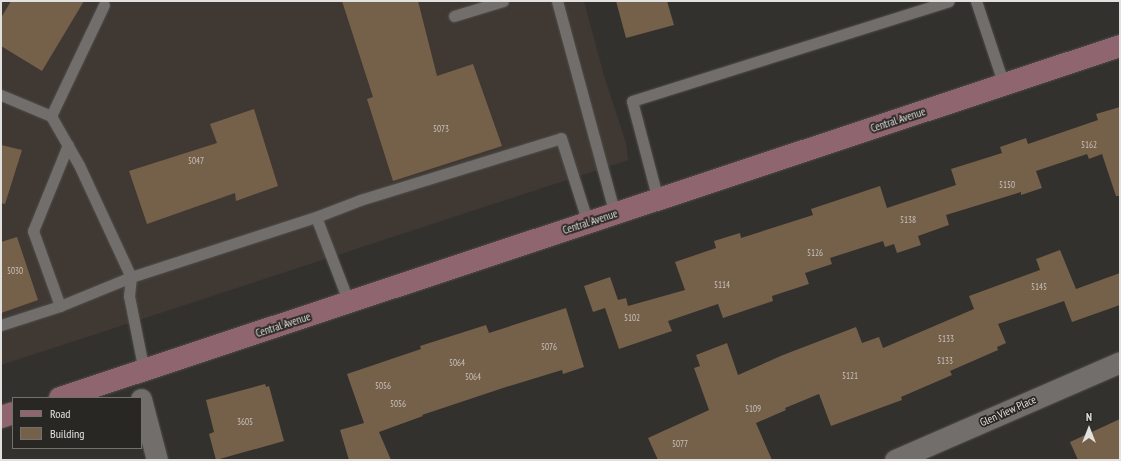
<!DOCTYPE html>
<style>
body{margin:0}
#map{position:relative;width:1121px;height:461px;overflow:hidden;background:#33312e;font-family:"PT Sans Narrow",sans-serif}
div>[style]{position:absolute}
.built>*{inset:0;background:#403933}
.building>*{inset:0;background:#75604a}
.roads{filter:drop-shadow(0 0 1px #4f4d4a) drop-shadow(0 0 1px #4f4d4a)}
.lane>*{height:11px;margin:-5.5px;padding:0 5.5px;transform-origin:5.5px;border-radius:5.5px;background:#716e6b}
.street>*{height:21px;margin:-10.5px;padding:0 10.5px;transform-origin:10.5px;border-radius:10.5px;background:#716e6b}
.secondary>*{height:22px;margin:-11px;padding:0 11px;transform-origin:11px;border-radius:11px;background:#8f656f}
span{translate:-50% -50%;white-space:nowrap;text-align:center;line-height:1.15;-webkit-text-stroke:3.5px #292724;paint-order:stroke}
.number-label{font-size:9px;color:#c8c1ba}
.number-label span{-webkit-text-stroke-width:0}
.street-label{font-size:11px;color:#e3e1df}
.frame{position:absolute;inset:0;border:2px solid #e3e1df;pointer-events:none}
.legend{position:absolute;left:12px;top:397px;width:130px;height:52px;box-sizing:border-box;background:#292724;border:1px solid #73716f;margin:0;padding:5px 7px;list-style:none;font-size:12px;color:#e3e1df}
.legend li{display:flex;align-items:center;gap:8px;height:20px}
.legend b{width:20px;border:1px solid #73716f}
.north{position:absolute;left:1069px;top:409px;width:40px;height:40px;-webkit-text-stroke:3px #292724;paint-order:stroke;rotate:0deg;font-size:11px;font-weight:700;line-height:16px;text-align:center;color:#e3e1df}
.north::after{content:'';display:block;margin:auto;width:14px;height:18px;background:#e3e1df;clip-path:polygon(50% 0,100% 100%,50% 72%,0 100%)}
</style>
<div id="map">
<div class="built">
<i style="clip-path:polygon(1px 1px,584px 1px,604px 76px,626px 143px,628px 160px,1px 365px)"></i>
</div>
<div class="building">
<i style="clip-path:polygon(11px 1px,84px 1px,42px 71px,1px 46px,1px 18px)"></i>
<i style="clip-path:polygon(342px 1px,418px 1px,437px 76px,473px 64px,502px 146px,393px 181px,367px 99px,373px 97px)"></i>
<i style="clip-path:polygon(616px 1px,667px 1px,674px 25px,626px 38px)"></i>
<i style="clip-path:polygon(1120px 107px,1120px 196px,1116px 196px,1102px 154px,1089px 159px,1087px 154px,1036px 171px,1042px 188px,1021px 195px,1021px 192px,946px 215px,949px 225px,918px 236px,921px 245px,897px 253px,894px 244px,885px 247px,883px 241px,830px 258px,832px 264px,805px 273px,809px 284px,772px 296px,773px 301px,723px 318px,718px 304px,668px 321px,672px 331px,619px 349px,605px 308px,593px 312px,584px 286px,610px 277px,618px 300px,626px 298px,628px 306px,685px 290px,675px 262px,716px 248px,714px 241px,740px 233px,741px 238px,813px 215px,811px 209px,880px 186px,887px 208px,956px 185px,951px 169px,1002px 153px,1000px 147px,1026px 138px,1028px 144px,1098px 120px,1096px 114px)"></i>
<i style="clip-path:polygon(254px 109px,278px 186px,236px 201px,235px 193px,147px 224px,129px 171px,217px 143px,210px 124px)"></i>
<i style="clip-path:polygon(1px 145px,22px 150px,5px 204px,1px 203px)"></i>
<i style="clip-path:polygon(17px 237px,38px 300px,1px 313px,1px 242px)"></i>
<i style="clip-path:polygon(1060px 250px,1076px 289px,1120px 273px,1120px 305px,1072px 322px,1064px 301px,998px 324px,1006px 343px,997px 347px,998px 350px,950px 371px,952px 375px,901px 397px,902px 400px,831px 426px,819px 394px,785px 408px,786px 410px,756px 423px,772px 460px,658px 460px,648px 438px,709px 410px,694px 368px,700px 366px,696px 355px,727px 343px,738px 375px,783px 355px,856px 327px,862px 343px,879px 337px,883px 348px,974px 309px,969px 296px,1040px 270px,1036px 259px)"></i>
<i style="clip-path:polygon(566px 308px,584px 367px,563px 374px,562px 370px,506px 387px,422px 415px,423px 416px,379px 432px,391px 460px,349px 460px,340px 430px,364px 423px,347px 374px,421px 349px,420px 346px,486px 325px,489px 333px)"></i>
<i style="clip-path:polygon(265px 384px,266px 387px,269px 386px,284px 441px,216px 460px,209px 434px,214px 432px,206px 400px)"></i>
<i style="clip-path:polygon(1120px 419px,1120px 460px,1078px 460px,1070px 442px)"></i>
</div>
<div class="roads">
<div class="lane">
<i style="left:557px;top:1px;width:221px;rotate:74.8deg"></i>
<i style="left:976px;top:1px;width:89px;rotate:71.6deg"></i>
<i style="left:454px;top:16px;width:51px;rotate:-17deg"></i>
<i style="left:1px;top:95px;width:54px;rotate:22.8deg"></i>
<i style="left:51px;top:116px;width:56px;rotate:60.3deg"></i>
<i style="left:79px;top:165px;width:123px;rotate:65.1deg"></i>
<i style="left:131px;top:277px;width:19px;rotate:96deg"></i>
<i style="left:129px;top:296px;width:76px;rotate:78.7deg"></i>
<i style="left:51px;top:116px;width:123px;rotate:-64.5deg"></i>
<i style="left:658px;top:200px;width:102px;rotate:-104.7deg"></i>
<i style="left:632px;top:101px;width:332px;rotate:-17.5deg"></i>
<i style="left:316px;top:217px;width:92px;rotate:69deg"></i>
<i style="left:60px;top:306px;width:80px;rotate:-109.8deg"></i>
<i style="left:33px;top:231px;width:93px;rotate:-67.9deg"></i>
<i style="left:1px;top:325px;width:62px;rotate:-17.9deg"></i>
<i style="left:60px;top:306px;width:77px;rotate:-22.2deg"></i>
<i style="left:131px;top:277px;width:194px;rotate:-18deg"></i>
<i style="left:316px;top:217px;width:47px;rotate:-21.1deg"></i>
<i style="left:360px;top:200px;width:210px;rotate:-17.1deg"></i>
<i style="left:561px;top:138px;width:89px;rotate:72.4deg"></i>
</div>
<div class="street">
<i style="left:141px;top:399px;width:63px;rotate:75.3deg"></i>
<i style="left:895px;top:460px;width:245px;rotate:-23.5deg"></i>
</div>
<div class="secondary">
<i style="left:60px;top:398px;width:1117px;rotate:-18.37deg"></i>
<i style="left:1px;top:417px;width:13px;rotate:-18deg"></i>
</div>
</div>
<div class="number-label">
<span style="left:441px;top:129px">5073</span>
<span style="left:1089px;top:145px">5162</span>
<span style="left:196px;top:161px">5047</span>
<span style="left:1007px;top:185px">5150</span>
<span style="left:908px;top:220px">5138</span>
<span style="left:815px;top:253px">5126</span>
<span style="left:15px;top:271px">5030</span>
<span style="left:722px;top:285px">5114</span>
<span style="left:1039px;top:287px">5145</span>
<span style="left:632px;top:318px">5102</span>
<span style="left:946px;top:339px">5133</span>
<span style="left:549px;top:347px">5076</span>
<span style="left:945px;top:361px">5133</span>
<span style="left:457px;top:363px">5064</span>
<span style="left:850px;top:376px">5121</span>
<span style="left:473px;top:377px">5064</span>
<span style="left:383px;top:386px">5056</span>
<span style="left:398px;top:404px">5056</span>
<span style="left:753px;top:409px">5109</span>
<span style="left:245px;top:422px">3605</span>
<span style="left:680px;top:444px">5077</span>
</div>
<div class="street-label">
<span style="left:898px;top:120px;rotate:-18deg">Central Avenue</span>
<span style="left:590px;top:222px;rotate:-18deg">Central Avenue</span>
<span style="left:283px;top:325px;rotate:-18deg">Central Avenue</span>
<span style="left:1008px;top:411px;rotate:-24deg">Glen View Place</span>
</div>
<div class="frame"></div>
<ul class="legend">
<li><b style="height:5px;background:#8f656f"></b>Road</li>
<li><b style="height:11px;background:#75604a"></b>Building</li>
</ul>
<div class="north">N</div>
</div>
